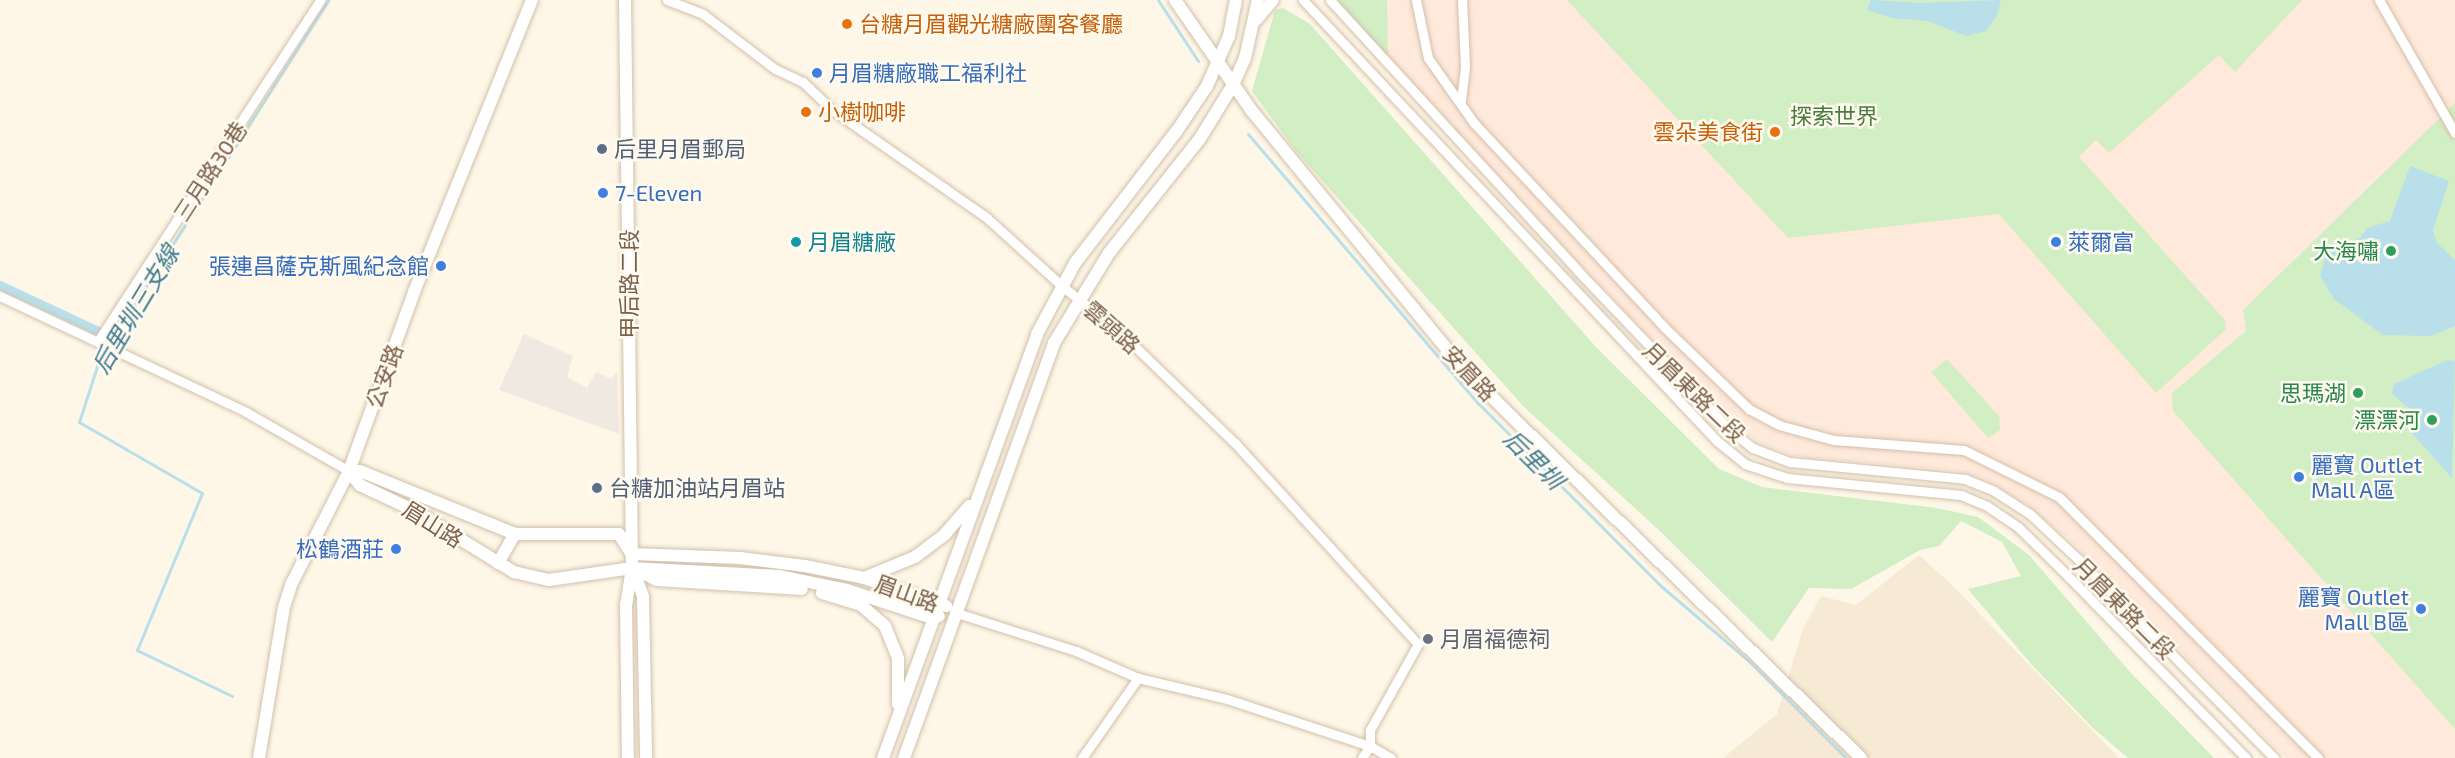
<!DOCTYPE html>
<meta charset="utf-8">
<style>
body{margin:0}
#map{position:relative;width:2455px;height:758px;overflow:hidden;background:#fef7e7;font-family:"Exo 2","Noto Sans TC",sans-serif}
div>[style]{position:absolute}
.residential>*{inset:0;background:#f7ead5}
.commercial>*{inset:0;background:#ffe9db}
.industrial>*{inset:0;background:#efe9e1}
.green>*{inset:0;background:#d1eec4}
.water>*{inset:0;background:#b9dfea}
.stream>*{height:3px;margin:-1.5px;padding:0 1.5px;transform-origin:1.5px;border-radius:1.5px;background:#b9dfea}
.canal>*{height:9px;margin:-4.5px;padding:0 4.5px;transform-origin:4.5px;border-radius:4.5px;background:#b9dfea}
.roads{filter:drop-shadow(0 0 2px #d2c0ab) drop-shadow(0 0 2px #d2c0ab)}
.street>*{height:9px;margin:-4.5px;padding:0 4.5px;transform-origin:4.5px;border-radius:4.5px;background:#fff}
.secondary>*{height:12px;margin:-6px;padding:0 6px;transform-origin:6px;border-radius:6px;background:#fff}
.dots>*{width:16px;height:16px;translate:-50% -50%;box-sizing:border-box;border:3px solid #fffaf0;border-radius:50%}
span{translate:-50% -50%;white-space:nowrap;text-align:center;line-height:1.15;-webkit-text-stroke:5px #fffaf0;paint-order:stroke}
.food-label{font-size:22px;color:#c56008}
.left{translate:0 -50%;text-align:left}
.right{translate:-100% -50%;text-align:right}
.shop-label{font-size:22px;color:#366cbe}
.park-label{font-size:22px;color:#497b3c}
.service-label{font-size:22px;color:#4e5e75}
.street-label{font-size:22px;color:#7b5f48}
.culture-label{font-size:22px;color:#0d838f}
.leisure-label{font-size:22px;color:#27864d}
.worship-label{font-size:22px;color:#5b616d}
.water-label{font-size:24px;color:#407b90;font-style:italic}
</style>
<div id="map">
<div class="residential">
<i style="clip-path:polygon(1919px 555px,1953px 586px,2119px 758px,1723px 758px,1777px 714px,1803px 628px,1821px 596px,1856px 605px)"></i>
</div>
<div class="commercial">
<i style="clip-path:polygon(1334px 0,2455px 0,2455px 758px,2286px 758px,2070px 541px,2027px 504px,1991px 483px,1956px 471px,1793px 456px,1759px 442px,1730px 421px,1461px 140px)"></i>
</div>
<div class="industrial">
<i style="clip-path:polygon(524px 334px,573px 356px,567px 377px,587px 388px,596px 372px,611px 379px,617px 372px,619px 434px,499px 390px)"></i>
</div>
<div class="green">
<i style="clip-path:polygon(1336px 0,1387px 0,1388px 58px,1371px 39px)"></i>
<i style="clip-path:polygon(1567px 0,2302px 0,2235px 72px,2219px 55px,2109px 153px,2096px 140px,2079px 157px,2225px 320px,2226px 329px,2156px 393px,1999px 214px,1788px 238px)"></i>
<i style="clip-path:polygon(1283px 8px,1310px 24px,1596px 347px,1719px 469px,1762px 487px,1937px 508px,1978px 517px,2029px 555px,2129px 671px,2214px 758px,2128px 758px,2093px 728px,2031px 664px,1968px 589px,2021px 576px,2002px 542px,1961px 521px,1939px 546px,1920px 550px,1851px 589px,1809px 588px,1772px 642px,1661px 532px,1524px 407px,1295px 150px,1252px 91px,1275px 10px)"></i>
<i style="clip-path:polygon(2455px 103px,2455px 729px,2173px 411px,2172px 393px,2246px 331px,2243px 310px)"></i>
<i style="clip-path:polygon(1947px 359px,1999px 416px,2000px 430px,1988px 438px,1931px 372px)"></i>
</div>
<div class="water">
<i style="clip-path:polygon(1871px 0,1921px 3px,2001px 0,1997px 15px,1986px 31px,1966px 36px,1928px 21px,1892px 18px,1867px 10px)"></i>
<i style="clip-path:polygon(2410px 166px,2449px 181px,2433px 230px,2437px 243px,2455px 260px,2455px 326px,2431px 336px,2383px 335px,2334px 299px,2320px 276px,2326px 255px,2361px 237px,2367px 228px,2390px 221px)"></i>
<i style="clip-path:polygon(2448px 360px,2455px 361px,2452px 478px,2411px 432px,2410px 409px,2392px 394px,2394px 384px)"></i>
</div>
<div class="stream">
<i style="left:1158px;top:0;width:73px;rotate:56.7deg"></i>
<i style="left:1248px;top:134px;width:355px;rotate:49.5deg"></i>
<i style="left:1479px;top:404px;width:257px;rotate:45deg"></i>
<i style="left:1661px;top:586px;width:118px;rotate:40.5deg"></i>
<i style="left:1751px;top:663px;width:134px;rotate:45deg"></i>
<i style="left:232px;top:696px;width:106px;rotate:-154.2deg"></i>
<i style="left:137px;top:650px;width:170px;rotate:-67.5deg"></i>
<i style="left:202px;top:493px;width:142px;rotate:-150deg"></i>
<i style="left:79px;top:422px;width:65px;rotate:-72.1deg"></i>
<i style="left:99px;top:360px;width:427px;rotate:-57.5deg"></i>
</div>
<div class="canal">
<i style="left:0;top:285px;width:125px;rotate:25.1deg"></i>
</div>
<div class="roads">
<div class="street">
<i style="left:667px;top:0;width:39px;rotate:21deg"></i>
<i style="left:703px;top:14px;width:91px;rotate:37.4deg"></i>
<i style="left:775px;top:69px;width:31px;rotate:25deg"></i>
<i style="left:803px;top:82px;width:39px;rotate:44deg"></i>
<i style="left:831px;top:109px;width:190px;rotate:34.9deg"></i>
<i style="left:987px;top:218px;width:101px;rotate:42.2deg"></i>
<i style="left:1062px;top:286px;width:77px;rotate:38.7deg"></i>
<i style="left:1122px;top:334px;width:157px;rotate:44deg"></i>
<i style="left:1235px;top:443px;width:272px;rotate:47.7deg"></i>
<i style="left:1418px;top:644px;width:98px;rotate:119.2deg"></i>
<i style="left:1370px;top:730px;width:16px;rotate:90deg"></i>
<i style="left:1370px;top:746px;width:14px;rotate:124deg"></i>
<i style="left:1303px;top:0;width:605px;rotate:46.81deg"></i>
<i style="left:1717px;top:441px;width:36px;rotate:39deg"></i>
<i style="left:1745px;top:464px;width:44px;rotate:18.4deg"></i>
<i style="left:1787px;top:478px;width:175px;rotate:5.6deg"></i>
<i style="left:1961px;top:495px;width:28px;rotate:23deg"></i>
<i style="left:1987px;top:506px;width:37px;rotate:34deg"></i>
<i style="left:2018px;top:527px;width:66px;rotate:44.4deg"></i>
<i style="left:2065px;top:573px;width:259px;rotate:45.6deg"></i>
<i style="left:1330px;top:0;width:367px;rotate:47.5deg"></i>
<i style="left:1578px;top:271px;width:217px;rotate:46.3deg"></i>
<i style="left:1728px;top:428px;width:32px;rotate:39deg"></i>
<i style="left:1753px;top:448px;width:40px;rotate:21deg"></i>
<i style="left:1790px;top:462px;width:176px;rotate:5.5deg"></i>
<i style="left:1965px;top:479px;width:31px;rotate:22deg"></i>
<i style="left:1994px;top:491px;width:43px;rotate:32.6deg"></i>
<i style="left:2030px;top:514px;width:67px;rotate:43.2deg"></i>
<i style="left:2079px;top:560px;width:278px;rotate:45.4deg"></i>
<i style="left:1416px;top:0;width:59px;rotate:78.3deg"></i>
<i style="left:1428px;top:58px;width:80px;rotate:54.7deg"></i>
<i style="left:1474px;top:123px;width:280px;rotate:47deg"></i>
<i style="left:1665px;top:328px;width:117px;rotate:44deg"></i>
<i style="left:1749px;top:409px;width:34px;rotate:28deg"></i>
<i style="left:1779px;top:425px;width:57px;rotate:15.3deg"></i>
<i style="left:1834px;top:440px;width:130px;rotate:4.4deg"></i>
<i style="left:1964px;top:450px;width:106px;rotate:26.3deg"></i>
<i style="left:2059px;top:497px;width:368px;rotate:45.2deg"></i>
<i style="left:2379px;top:0;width:153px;rotate:60.3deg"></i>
<i style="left:1461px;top:100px;width:34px;rotate:-83deg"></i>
<i style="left:1465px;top:66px;width:66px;rotate:-92.6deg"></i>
<i style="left:0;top:296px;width:272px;rotate:25.2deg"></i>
<i style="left:246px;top:412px;width:119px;rotate:29.8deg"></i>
<i style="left:98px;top:341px;width:407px;rotate:-56.9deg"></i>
<i style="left:954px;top:612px;width:128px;rotate:17.7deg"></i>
<i style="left:1076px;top:651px;width:68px;rotate:23.5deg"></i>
<i style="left:1138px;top:678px;width:91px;rotate:13.3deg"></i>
<i style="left:1227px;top:699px;width:151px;rotate:18.2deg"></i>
<i style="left:1370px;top:746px;width:24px;rotate:30deg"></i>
<i style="left:1082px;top:758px;width:98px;rotate:-55deg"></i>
</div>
<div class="secondary">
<i style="left:625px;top:0;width:568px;rotate:89.29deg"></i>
<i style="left:632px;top:568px;width:36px;rotate:99deg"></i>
<i style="left:626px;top:604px;width:154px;rotate:89.3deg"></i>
<i style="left:1175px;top:0;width:135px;rotate:55.3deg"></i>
<i style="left:1252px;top:111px;width:335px;rotate:50.7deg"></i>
<i style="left:1464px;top:370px;width:555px;rotate:44.34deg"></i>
<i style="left:1256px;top:20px;width:26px;rotate:-50deg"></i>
<i style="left:349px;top:471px;width:18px;rotate:52deg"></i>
<i style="left:360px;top:485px;width:56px;rotate:25.2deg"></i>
<i style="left:411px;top:509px;width:121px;rotate:31.5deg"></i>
<i style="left:514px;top:572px;width:36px;rotate:13deg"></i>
<i style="left:549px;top:580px;width:84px;rotate:-8.2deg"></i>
<i style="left:632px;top:568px;width:148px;rotate:3.1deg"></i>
<i style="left:780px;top:576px;width:68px;rotate:11.8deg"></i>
<i style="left:847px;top:590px;width:89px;rotate:18.2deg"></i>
<i style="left:932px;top:618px;width:7px;rotate:-16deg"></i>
<i style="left:349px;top:471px;width:11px"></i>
<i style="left:360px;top:471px;width:167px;rotate:22.1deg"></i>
<i style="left:515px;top:534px;width:104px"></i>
<i style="left:619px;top:534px;width:22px;rotate:58deg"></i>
<i style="left:631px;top:554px;width:109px;rotate:2.1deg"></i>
<i style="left:740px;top:558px;width:65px;rotate:7deg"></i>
<i style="left:805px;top:566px;width:60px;rotate:11.5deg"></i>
<i style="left:864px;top:578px;width:87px;rotate:18.9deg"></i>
<i style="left:498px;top:563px;width:34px;rotate:-60deg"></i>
<i style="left:633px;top:569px;width:29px;rotate:70deg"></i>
<i style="left:643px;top:596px;width:162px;rotate:88.9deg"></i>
<i style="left:639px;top:571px;width:20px;rotate:27deg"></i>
<i style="left:657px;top:580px;width:145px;rotate:3.6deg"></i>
<i style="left:864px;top:578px;width:55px;rotate:-22.4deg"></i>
<i style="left:915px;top:557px;width:38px;rotate:-37deg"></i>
<i style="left:945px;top:534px;width:37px;rotate:-49deg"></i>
<i style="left:822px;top:593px;width:41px;rotate:17.1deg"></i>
<i style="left:861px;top:605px;width:32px;rotate:41deg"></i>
<i style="left:885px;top:626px;width:35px;rotate:68deg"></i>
<i style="left:898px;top:659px;width:45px;rotate:90deg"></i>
<i style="left:259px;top:758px;width:153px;rotate:-80.6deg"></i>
<i style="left:284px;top:607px;width:25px;rotate:-72deg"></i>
<i style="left:292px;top:583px;width:126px;rotate:-63deg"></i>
<i style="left:349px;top:471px;width:190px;rotate:-70deg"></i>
<i style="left:414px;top:292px;width:315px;rotate:-68deg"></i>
<i style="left:883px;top:758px;width:451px;rotate:-70deg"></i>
<i style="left:1037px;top:334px;width:81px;rotate:-61.8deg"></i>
<i style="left:1075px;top:263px;width:165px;rotate:-52.4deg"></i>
<i style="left:1176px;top:132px;width:55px;rotate:-56deg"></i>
<i style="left:1207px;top:86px;width:55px;rotate:-66.3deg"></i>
<i style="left:1229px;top:36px;width:37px;rotate:-79deg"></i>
<i style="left:904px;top:758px;width:441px;rotate:-70.1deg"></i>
<i style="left:1054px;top:343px;width:105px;rotate:-58.6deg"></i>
<i style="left:1109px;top:253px;width:144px;rotate:-51.5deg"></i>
<i style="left:1199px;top:140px;width:65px;rotate:-58.3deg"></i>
<i style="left:1233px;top:85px;width:30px;rotate:-66deg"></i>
<i style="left:1245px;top:58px;width:59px;rotate:-77.4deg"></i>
</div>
</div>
<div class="dots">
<i style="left:847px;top:24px;background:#e8710a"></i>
<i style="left:817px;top:73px;background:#3f7fe0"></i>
<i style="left:806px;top:112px;background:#e8710a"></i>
<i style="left:1775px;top:132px;background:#e8710a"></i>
<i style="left:602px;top:149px;background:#5c6f8a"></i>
<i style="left:603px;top:193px;background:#3f7fe0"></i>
<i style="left:796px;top:242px;background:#0f9aa8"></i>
<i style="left:2056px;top:242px;background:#3f7fe0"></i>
<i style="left:2391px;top:251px;background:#2e9e5b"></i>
<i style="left:441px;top:266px;background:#3f7fe0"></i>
<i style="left:2358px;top:393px;background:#2e9e5b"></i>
<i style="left:2432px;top:420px;background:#2e9e5b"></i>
<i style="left:2299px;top:477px;background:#3f7fe0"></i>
<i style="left:597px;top:488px;background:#5c6f8a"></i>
<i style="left:396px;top:549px;background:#3f7fe0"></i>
<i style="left:2421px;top:609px;background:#3f7fe0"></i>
<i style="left:1428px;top:639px;background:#6b7280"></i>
</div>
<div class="food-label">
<span class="left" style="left:859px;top:24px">台糖月眉觀光糖廠團客餐廳</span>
<span class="left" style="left:818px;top:112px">小樹咖啡</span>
<span class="right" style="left:1763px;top:132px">雲朵美食街</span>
</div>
<div class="shop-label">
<span class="left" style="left:829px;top:73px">月眉糖廠職工福利社</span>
<span class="left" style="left:615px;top:193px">7-Eleven</span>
<span class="left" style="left:2068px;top:242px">萊爾富</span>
<span class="right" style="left:429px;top:266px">張連昌薩克斯風紀念館</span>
<span class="left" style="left:2311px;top:477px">麗寶 Outlet<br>Mall A區</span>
<span class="right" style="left:384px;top:549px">松鶴酒莊</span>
<span class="right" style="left:2409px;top:609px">麗寶 Outlet<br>Mall B區</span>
</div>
<div class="park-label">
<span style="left:1834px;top:116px">探索世界</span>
</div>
<div class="service-label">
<span class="left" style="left:614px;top:149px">后里月眉郵局</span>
<span class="left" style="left:609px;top:488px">台糖加油站月眉站</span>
</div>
<div class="street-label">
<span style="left:210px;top:171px;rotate:-57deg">三月路30巷</span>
<span style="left:629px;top:284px;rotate:-90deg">甲后路二段</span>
<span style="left:1112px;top:327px;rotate:41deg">雲頭路</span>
<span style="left:1470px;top:373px;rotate:47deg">安眉路</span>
<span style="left:384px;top:376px;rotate:-70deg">公安路</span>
<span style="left:1695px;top:392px;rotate:44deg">月眉東路二段</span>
<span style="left:433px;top:524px;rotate:32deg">眉山路</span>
<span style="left:907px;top:593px;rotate:20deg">眉山路</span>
<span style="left:2125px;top:608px;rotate:45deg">月眉東路二段</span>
</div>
<div class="culture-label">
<span class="left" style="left:808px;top:242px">月眉糖廠</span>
</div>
<div class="leisure-label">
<span class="right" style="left:2379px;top:251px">大海嘯</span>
<span class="right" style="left:2346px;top:393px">思瑪湖</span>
<span class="right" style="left:2420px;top:420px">漂漂河</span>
</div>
<div class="worship-label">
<span class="left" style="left:1440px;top:639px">月眉福德祠</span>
</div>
<div class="water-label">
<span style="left:135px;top:309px;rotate:-59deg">后里圳三支線</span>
<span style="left:1534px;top:459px;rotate:45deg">后里圳</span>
</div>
</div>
